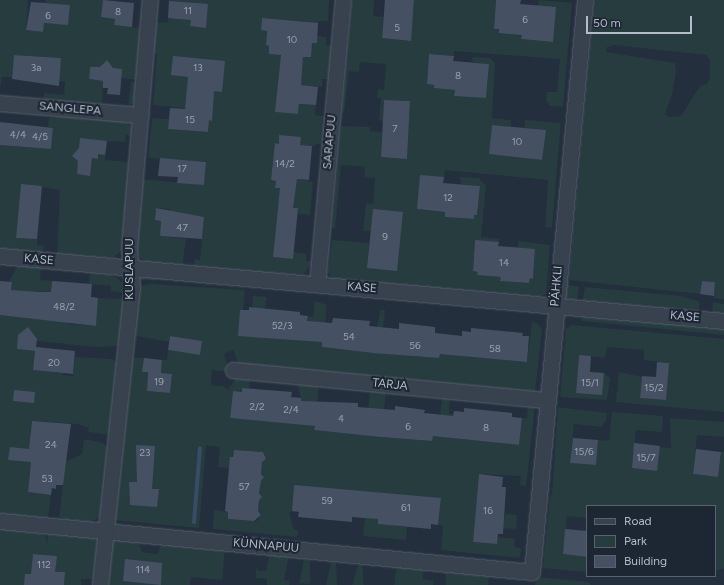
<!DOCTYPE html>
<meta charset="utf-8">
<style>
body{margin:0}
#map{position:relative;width:724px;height:585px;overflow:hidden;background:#242f3e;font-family:Figtree,sans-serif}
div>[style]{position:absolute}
.green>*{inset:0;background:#263c3f}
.stream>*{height:4px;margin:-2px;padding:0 2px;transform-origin:2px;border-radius:2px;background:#394c67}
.building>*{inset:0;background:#455162}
.roads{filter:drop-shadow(0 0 1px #565f6c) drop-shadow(0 0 1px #565f6c)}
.street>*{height:15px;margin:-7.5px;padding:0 7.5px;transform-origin:7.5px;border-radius:7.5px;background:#38414e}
span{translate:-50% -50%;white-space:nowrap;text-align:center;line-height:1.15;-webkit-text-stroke:4px #1d2633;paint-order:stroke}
.number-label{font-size:10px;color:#98a1af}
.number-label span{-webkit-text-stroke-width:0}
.street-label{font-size:12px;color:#b4bcc9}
.legend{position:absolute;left:586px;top:505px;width:130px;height:72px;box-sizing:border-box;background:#1d2633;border:1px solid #59626f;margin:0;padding:5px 7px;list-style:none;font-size:12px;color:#b4bcc9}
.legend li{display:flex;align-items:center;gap:8px;height:20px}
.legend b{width:20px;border:1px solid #59626f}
.scale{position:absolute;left:586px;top:16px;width:106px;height:18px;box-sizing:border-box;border:2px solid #b4bcc9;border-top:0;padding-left:5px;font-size:12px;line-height:14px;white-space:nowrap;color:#b4bcc9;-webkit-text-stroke:3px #1d2633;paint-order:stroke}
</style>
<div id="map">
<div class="green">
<i style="clip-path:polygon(0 0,28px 0,26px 30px,42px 32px,44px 23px,68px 24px,70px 5px,45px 3px,46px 0,103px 0,101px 17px,115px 19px,114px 25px,142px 28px,137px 80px,121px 78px,107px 62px,103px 68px,90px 67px,89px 79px,103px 81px,102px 106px,43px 101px,44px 93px,64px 95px,65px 82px,59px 81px,61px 58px,14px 55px,12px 77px,2px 77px,0 89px)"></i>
<i style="clip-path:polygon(169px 0,329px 0,328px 21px,319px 21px,318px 23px,262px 18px,261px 30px,267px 31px,266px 45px,269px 46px,269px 54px,310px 57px,312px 43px,317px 43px,317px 36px,326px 37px,326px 45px,334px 46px,331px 79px,322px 79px,322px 87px,301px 85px,279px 74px,276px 112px,298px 114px,299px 104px,316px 105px,315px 115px,327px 117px,325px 144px,316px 144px,316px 141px,315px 146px,300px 145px,279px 136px,279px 144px,275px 144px,271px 180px,276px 181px,275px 188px,295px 190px,297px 179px,313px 182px,310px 215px,298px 214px,298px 208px,278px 206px,273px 257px,293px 259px,293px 252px,307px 254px,306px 261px,314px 261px,303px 275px,194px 269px,195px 259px,200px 260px,204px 217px,170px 212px,170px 209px,156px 208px,155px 220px,161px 221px,160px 236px,186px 239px,182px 268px,144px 262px,136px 251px,142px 179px,204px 185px,206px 162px,148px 158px,152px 118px,169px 119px,168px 129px,208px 132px,209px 120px,212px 120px,212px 111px,153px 105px,157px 54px,152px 53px,155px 22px,168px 23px)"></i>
<i style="clip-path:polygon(352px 0,374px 0,373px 16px,383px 17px,382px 38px,410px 41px,414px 0,496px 0,494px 29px,522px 35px,521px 39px,552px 42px,538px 6px,539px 0,572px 3px,563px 107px,550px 106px,546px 101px,547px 92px,557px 92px,560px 59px,454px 51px,454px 56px,429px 54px,427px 84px,434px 85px,434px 88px,455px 90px,455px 96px,486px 98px,489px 64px,473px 62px,472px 57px,490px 58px,495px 63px,492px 118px,511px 120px,511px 127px,492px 125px,489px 154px,542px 160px,545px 130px,524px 128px,525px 120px,561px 123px,552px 228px,545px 227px,548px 180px,445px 170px,444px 177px,422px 210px,445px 212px,445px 217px,473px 219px,474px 215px,477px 215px,480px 186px,462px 184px,459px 177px,479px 178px,486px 186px,481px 237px,499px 239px,499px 242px,475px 241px,473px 271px,478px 272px,478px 275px,501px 277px,501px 281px,529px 283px,530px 278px,533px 278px,535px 250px,518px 248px,518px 241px,550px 245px,546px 294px,539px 297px,332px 279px,330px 276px,328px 271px,332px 240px,369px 243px,367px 268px,373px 209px,371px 231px,363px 231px,366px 203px,373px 204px,375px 178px,364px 177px,365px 167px,341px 165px,335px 229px,332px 227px,341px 126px,370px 127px,370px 131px,382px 132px,381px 157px,407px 158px,410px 101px,384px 100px,383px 121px,379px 120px,381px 98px,377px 98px,378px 89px,384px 90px,386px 64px,360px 62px,359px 72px,349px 71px,344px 113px,342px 111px)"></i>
<i style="clip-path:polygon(evenodd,594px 0,724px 0,724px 299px,714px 298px,715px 282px,702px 281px,700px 294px,569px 280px,594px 0,614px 45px,706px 55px,710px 60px,710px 78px,707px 84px,700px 86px,681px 116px,669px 117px,665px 114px,672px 95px,676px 71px,675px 63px,606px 52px,607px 47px,614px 45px)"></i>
<i style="clip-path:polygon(131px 82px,137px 82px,134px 102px,128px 107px)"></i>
<i style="clip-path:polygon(57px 114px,124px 120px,133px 128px,133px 136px,126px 135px,125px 142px,107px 141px,105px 160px,130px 162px,122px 250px,113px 258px,57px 254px,60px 190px,21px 184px,16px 238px,37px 239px,37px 245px,44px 246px,43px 251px,41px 253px,0 249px,0 145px,51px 149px,53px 128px,48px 127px,49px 118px,56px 118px)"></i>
<i style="clip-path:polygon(18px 265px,41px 267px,40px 280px,52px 281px,51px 292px,39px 291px,37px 306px,69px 321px,69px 324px,96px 326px,98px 298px,127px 299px,120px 346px,96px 347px,18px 339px,17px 349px,35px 351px,33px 370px,63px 373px,63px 375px,73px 376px,75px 357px,111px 359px,118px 362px,110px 435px,88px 432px,89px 428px,78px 424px,32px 421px,30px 436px,36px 436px,65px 462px,82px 454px,84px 439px,103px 443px,108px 448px,101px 515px,92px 523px,59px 519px,64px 474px,30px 471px,28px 492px,51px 495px,48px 518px,0 515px,0 315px,17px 316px,19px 291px,11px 290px,12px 282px,9px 282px)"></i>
<i style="clip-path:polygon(90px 272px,115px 276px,126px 286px,126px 293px,111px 291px,111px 286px,89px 284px)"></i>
<i style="clip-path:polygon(145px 276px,245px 284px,245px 286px,180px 280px,140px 280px)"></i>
<i style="clip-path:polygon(150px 284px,245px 290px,243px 310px,240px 310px,306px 341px,308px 317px,313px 317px,315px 301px,327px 305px,322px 347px,373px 353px,380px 310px,385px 310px,382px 338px,388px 354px,439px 358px,441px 334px,452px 335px,452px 340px,460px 356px,527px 362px,532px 322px,537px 323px,542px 329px,535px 392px,239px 365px,233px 350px,224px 354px,229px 372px,212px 370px,211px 385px,223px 386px,228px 390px,236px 378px,250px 379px,249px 388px,243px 388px,242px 392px,233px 391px,230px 418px,298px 424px,301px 398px,297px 383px,319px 385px,314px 430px,366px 435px,370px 390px,386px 391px,381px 437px,432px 441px,434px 418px,440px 418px,442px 397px,450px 398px,449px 414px,453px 414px,451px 438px,519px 445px,522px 418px,527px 418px,528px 405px,535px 405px,526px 486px,520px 485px,521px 476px,479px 474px,473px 542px,497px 544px,498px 537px,515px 539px,514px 547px,521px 548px,520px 558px,441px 550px,443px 526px,438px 525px,441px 499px,371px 518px,378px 519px,378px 524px,387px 525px,394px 521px,394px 526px,407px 527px,406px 540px,363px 536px,365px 517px,294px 486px,292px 511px,289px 513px,294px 530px,298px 530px,297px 537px,213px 529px,214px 510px,228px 512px,228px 519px,257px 521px,261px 515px,258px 511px,259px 500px,262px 497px,259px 493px,261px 481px,264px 477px,261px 474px,262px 462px,266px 459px,263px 452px,234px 450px,229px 468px,218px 467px,220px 447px,212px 446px,206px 445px,199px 528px,114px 520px,130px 358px,144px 358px,143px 371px,148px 372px,147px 391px,170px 393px,172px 374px,161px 373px,162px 360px,167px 360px,168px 350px,200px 355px,202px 341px,170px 336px,169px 342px,132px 335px,137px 287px)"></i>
<i style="clip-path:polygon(565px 284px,579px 287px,577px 303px,566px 298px)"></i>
<i style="clip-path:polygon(585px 287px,681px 296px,699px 301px,699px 312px,582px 304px)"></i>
<i style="clip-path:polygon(253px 296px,267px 297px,264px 312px,252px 307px)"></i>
<i style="clip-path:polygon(713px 302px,724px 304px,724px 315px,712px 314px)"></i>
<i style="clip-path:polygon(581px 313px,724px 327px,724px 335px,582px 321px)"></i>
<i style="clip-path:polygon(571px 325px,724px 339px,724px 412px,616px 402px,619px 372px,642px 377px,640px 398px,665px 400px,669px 363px,644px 360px,644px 350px,607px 347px,605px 358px,579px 355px,576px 392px,604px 373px,610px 378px,607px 400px,560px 397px,566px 329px)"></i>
<i style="clip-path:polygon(558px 407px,607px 413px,606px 421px,601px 427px,574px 424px,570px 463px,595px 465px,598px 440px,609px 441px,612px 412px,663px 416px,662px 432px,636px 430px,632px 468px,657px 471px,659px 447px,671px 448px,670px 418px,724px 422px,724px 437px,697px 435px,693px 474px,718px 477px,721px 452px,724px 452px,724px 568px,715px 571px,715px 506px,587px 506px,587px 518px,567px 516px,563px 554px,587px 557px,587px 572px,543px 568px,550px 496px,552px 494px)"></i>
<i style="clip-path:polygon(505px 514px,517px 515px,516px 529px,499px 528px,499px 520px,504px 521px)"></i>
<i style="clip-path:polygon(0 528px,45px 532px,47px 545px,48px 532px,94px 538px,99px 544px,94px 579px,81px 579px,81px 585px,64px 585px,65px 573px,55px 572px,56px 556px,33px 554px,32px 570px,58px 585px,0 585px)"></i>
<i style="clip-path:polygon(113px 539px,138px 541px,142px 552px,158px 554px,161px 544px,225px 549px,222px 580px,191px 577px,190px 585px,105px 585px,111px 541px)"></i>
<i style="clip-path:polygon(270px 554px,289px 554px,284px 580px,290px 581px,289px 585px,267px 585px,267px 579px,255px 578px,257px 565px,258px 571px,266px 571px)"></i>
<i style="clip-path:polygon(307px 559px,310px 562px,310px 584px,299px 583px,304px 560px)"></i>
<i style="clip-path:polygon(336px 562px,337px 585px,326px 585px,331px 563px)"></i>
<i style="clip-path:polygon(362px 564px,364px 585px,352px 585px,358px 565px)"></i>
<i style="clip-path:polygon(397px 564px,423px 567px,423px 579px,434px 581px,433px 585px,394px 585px)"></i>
<i style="clip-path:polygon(445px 569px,489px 573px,488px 585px,446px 585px)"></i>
<i style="clip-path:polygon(537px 577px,589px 582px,591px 585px,535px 585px)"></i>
</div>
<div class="stream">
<i style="left:194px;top:522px;width:74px;rotate:-85.4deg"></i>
</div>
<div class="building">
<i style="clip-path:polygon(103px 0,134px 3px,132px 27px,114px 25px,115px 19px,101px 17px)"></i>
<i style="clip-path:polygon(385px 0,414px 0,411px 41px,382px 38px)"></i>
<i style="clip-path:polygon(496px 0,521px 0,520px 4px,556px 7px,553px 42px,521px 39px,522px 35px,499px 33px,499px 29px,494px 29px)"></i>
<i style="clip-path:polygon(169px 1px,208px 4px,206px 28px,190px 26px,191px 20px,168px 18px)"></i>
<i style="clip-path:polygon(31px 2px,70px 5px,68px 25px,44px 23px,43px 32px,26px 30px)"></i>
<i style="clip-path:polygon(262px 18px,318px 23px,317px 43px,312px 43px,311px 57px,303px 57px,301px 85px,318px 87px,316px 105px,299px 104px,298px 114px,275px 112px,281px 55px,269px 54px,269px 46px,266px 45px,267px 31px,261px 30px)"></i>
<i style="clip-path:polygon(429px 54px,454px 56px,453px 61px,489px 64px,486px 98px,454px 96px,455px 90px,434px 88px,434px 85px,427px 84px)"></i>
<i style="clip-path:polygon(14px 55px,61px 58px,59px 86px,12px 79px)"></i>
<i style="clip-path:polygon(173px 56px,225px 61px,222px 92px,214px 91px,212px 121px,209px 120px,208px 132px,168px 129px,170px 108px,185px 109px,188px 77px,171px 75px)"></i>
<i style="clip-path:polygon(107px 60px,113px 68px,122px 69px,120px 95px,107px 94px,108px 88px,103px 88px,103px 81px,89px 79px,90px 67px,100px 67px)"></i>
<i style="clip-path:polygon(384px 100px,410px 101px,407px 159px,381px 157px)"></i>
<i style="clip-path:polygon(0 122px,53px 128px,51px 149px,0 145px)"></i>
<i style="clip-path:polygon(492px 125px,546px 130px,542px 160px,489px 154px)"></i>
<i style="clip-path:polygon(279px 135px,301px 137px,300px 145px,312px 146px,309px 180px,297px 179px,293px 208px,298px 208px,293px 259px,273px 257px,280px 188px,275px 188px,276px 181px,271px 180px,275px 143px,279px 144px)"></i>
<i style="clip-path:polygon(80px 138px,107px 141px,105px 155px,98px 154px,98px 159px,92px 158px,90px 176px,77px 174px,78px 161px,72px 156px,79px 148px)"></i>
<i style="clip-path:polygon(160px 158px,206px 162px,204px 185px,177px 183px,178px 177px,158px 176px)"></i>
<i style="clip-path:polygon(420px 175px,444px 177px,443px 183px,480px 186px,477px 215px,474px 215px,474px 219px,445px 217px,445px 212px,417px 209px)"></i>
<i style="clip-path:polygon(21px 184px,42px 186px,37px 239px,16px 238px)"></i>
<i style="clip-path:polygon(156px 208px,204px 217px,202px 239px,160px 236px,161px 221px,155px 220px)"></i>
<i style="clip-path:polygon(373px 209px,403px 212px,397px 271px,367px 268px)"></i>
<i style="clip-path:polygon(475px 240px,499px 242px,498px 246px,535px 249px,533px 279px,530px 278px,529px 283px,500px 281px,501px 277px,477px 275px,478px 272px,473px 271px)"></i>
<i style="clip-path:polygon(0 281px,12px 282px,11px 290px,39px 292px,51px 292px,52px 281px,92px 284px,91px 297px,98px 298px,96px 326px,0 315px)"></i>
<i style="clip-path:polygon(702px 281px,715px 282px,714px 296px,700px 294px)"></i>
<i style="clip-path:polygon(249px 307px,300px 312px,300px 315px,308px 316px,307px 321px,332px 323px,333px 318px,370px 321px,369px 326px,399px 329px,399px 323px,435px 327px,435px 333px,462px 336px,462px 331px,471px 332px,471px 328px,523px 333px,522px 336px,529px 336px,527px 362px,440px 354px,439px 358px,373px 353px,322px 347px,322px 342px,238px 336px,240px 310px,249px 310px)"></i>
<i style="clip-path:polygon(28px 327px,37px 339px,36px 347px,75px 351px,73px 374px,33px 370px,35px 351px,17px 349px,18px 335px)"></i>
<i style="clip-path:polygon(170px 336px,202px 341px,200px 355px,168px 350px)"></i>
<i style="clip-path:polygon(579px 355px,591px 356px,590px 372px,604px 373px,602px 395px,576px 393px)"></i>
<i style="clip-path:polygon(144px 358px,162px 360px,161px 373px,172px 374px,170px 393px,147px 391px,148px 372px,142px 372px)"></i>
<i style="clip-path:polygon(657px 362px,669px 363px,666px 400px,640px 398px,642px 376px,656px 377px)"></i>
<i style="clip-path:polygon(242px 388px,292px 392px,291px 397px,301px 398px,301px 401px,358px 403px,358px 407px,395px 410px,395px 406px,425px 410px,424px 413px,453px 416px,454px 411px,464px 412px,464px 408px,512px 413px,512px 417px,522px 418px,519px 445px,433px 436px,432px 441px,381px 437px,314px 430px,315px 426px,230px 418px,233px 391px,242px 392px)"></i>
<i style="clip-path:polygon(14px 390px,35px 392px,34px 403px,13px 401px)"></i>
<i style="clip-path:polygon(32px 421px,71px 424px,63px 485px,56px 485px,56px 489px,52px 488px,51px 495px,28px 492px,31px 462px,8px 460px,10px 447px,29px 449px)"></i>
<i style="clip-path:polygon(573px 438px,598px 440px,596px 465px,570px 463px)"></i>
<i style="clip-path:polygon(634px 443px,660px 446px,657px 471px,632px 468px)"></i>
<i style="clip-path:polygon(136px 445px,155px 446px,152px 489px,159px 489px,157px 507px,130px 505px,129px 482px,137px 482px)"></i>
<i style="clip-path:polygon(696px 449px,721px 452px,718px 477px,693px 474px)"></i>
<i style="clip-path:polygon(234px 450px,263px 452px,266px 459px,262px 462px,261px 474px,264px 477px,261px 481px,259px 493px,262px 497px,259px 500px,258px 511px,261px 515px,254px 521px,228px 519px,228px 512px,225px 511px,230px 457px,233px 457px)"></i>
<i style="clip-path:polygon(479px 474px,503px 477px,502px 487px,506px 487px,503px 534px,498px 534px,497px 544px,473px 542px)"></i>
<i style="clip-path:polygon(294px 485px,441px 498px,438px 525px,431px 524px,431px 529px,378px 524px,378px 519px,352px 517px,352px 522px,298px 517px,299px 512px,292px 511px)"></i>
<i style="clip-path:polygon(565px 529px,587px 531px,587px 557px,563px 554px)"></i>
<i style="clip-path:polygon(33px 554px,57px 556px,55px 572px,65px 572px,64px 585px,24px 585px,25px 574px,31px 574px)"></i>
<i style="clip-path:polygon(125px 559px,162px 563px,161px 585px,123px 581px)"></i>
</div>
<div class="roads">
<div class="street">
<i style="left:0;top:103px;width:141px;rotate:4.9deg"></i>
<i style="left:0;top:256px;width:727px;rotate:5.13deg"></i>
<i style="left:317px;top:284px;width:285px;rotate:-84.8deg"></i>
<i style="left:233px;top:370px;width:314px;rotate:5.5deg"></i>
<i style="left:0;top:521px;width:534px;rotate:5.48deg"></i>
<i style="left:532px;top:572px;width:574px;rotate:-84.71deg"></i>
<i style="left:100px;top:585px;width:299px;rotate:-83.9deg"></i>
<i style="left:132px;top:288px;width:40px;rotate:-94.3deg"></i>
<i style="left:129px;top:248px;width:249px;rotate:-85.2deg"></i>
</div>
</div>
<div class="number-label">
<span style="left:188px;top:11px">11</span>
<span style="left:118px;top:12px">8</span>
<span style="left:48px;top:16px">6</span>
<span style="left:525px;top:20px">6</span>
<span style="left:397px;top:28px">5</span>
<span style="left:292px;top:40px">10</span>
<span style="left:36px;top:68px">3a</span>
<span style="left:198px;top:68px">13</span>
<span style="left:458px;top:76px">8</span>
<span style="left:190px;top:120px">15</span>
<span style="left:395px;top:129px">7</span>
<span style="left:18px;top:135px">4/4</span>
<span style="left:40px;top:137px">4/5</span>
<span style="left:517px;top:142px">10</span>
<span style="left:285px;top:164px">14/2</span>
<span style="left:182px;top:169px">17</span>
<span style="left:448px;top:198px">12</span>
<span style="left:182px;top:228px">47</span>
<span style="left:385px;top:237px">9</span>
<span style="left:504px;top:263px">14</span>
<span style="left:64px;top:307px">48/2</span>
<span style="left:282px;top:326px">52/3</span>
<span style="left:349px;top:337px">54</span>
<span style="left:415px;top:346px">56</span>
<span style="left:495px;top:349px">58</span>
<span style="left:54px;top:363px">20</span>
<span style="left:159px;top:382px">19</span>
<span style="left:590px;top:383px">15/1</span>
<span style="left:654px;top:388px">15/2</span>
<span style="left:257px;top:407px">2/2</span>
<span style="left:291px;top:410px">2/4</span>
<span style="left:341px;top:419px">4</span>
<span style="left:408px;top:427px">6</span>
<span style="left:486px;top:428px">8</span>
<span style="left:51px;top:445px">24</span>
<span style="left:584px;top:452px">15/6</span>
<span style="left:145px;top:453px">23</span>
<span style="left:646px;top:458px">15/7</span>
<span style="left:47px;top:479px">53</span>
<span style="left:244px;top:487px">57</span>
<span style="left:327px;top:501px">59</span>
<span style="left:406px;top:508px">61</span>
<span style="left:488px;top:511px">16</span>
<span style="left:44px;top:565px">112</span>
<span style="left:143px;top:570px">114</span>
</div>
<div class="street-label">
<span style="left:70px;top:109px;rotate:5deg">SANGLEPA</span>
<span style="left:330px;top:142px;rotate:-85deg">SARAPUU</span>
<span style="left:39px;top:260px;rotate:5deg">KASE</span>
<span style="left:130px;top:269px;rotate:-90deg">KUSLAPUU</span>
<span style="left:557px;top:286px;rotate:-85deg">PÄHKLI</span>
<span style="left:362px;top:288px;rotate:5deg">KASE</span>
<span style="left:685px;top:317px;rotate:5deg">KASE</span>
<span style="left:390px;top:385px;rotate:6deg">TARJA</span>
<span style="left:266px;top:546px;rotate:5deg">KÜNNAPUU</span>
</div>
<ul class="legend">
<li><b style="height:5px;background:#38414e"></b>Road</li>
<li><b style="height:11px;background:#263c3f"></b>Park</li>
<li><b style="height:11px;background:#455162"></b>Building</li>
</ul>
<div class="scale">50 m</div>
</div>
